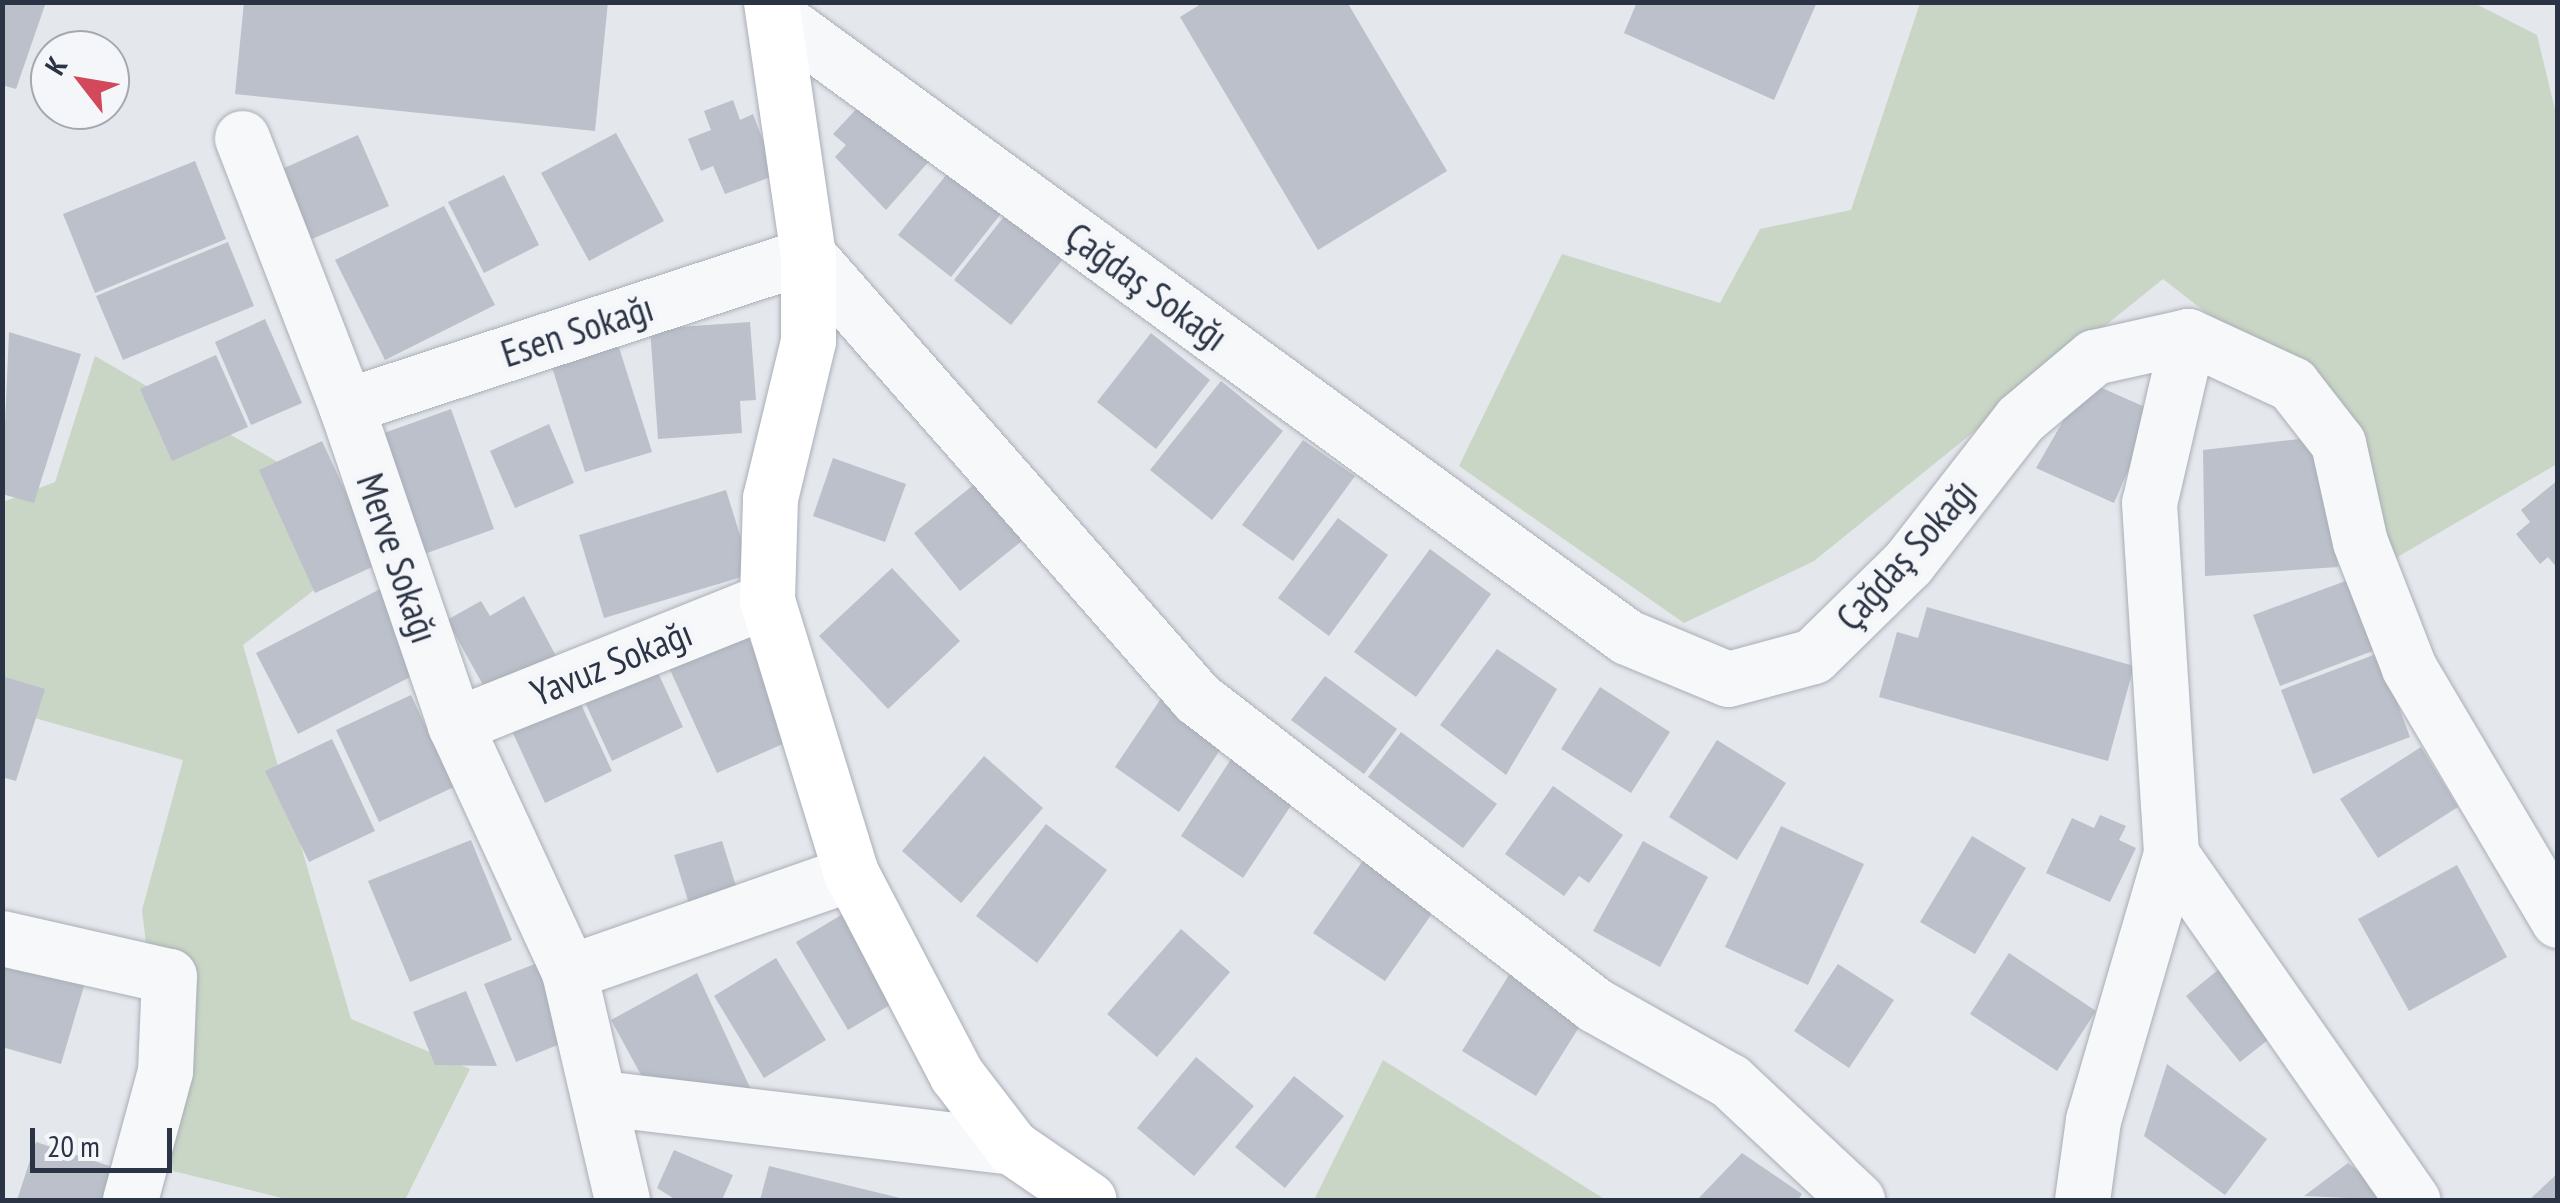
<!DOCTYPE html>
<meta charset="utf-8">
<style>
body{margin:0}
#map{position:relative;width:2560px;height:1203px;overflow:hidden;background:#e4e7ec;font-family:"PT Sans Narrow",sans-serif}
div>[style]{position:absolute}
.green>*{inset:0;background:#c9d6c5}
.building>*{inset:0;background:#bbc0ca}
.roads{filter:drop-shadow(0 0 2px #a9aeb7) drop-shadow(0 0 2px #a9aeb7)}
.street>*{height:55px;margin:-27.5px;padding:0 27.5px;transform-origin:27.5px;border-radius:27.5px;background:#f7f8fa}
.secondary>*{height:55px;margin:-27.5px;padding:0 27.5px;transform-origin:27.5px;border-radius:27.5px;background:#fff}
span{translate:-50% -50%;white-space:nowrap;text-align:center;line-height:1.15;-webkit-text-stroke:10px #f4f6f9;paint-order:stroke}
.street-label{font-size:38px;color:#2b3445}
.frame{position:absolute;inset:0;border:5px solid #2b3445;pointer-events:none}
.north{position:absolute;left:30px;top:30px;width:100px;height:100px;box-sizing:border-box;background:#f4f6f9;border:2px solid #a4a8b1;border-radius:50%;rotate:301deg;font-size:28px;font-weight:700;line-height:40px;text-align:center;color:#2b3445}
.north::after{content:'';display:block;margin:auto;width:35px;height:45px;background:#d1495b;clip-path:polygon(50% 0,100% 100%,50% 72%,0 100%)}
.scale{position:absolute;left:30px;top:1128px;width:142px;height:45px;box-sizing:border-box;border:5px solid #2b3445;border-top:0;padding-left:12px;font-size:30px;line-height:35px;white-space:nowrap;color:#2b3445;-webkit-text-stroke:8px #f4f6f9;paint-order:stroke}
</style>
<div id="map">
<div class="green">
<i style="clip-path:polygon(1920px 3px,2474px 3px,2537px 35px,2558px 122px,2557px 464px,2394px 559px,2313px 396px,2163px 279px,1814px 561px,1684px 623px,1459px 466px,1562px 254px,1720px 303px,1760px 229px,1851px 210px)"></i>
<i style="clip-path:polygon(95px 356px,281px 464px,318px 587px,243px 645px,351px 1019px,470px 1069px,405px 1200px,290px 1200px,173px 1171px,142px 910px,183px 760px,3px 709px,3px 502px,55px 482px)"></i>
<i style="clip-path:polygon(1383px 1060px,1606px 1200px,1314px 1200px)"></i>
</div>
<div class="building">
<i style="clip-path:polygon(2px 2px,46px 2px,16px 89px,2px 85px)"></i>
<i style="clip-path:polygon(244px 2px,608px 2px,595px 131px,235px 94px)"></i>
<i style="clip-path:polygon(1204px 2px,1347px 2px,1447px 171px,1318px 250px,1180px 17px)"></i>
<i style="clip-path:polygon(1637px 2px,1817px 2px,1774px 100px,1624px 33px)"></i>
<i style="clip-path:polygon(874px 90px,939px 150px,886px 210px,835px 157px,846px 145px,833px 134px)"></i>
<i style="clip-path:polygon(733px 100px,740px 120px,753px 114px,776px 175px,725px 194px,713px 166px,701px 171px,688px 139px,711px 130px,704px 111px)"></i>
<i style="clip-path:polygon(616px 133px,664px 221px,589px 261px,541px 173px)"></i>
<i style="clip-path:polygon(358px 135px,389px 206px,312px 239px,282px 169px)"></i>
<i style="clip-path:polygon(195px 161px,226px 239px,95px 293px,63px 214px)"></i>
<i style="clip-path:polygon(951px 169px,1003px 211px,951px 277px,898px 235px)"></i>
<i style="clip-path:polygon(504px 175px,539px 245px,484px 273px,448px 202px)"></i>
<i style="clip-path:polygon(444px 206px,495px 305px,385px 360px,335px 260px)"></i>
<i style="clip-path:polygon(1006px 214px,1063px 259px,1011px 325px,954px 280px)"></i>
<i style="clip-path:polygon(228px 242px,254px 306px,123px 360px,96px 296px)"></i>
<i style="clip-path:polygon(265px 319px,302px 403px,251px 425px,215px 342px)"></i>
<i style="clip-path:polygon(750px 322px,756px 400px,740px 401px,742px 433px,658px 439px,650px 329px)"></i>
<i style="clip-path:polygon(9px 332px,81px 354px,34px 503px,2px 494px)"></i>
<i style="clip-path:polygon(1151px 333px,1210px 380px,1156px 449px,1097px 402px)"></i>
<i style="clip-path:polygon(617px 341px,652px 452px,585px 472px,550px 361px)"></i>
<i style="clip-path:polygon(216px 355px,248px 427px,172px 461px,140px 389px)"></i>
<i style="clip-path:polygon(1221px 381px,1283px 431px,1212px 520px,1150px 470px)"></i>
<i style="clip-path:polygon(2086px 381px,2154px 411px,2114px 503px,2036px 468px)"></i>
<i style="clip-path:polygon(451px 409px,494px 529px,416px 557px,373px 437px)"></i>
<i style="clip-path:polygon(549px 424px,574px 483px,515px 508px,490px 451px)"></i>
<i style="clip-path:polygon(2299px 439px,2320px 451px,2338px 567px,2205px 576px,2203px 450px)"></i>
<i style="clip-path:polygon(1303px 440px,1355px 476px,1293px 561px,1242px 525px)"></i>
<i style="clip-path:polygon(322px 441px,379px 564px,315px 593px,259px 470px)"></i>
<i style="clip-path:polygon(833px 458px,906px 484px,885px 542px,813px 516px)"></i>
<i style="clip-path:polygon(993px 469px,1039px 527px,960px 591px,914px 533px)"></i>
<i style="clip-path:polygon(2558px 480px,2558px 569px,2548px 557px,2540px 564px,2516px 534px,2530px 522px,2521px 510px)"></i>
<i style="clip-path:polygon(726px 490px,752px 574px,604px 618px,579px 535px)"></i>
<i style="clip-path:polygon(1338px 518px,1388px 555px,1329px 636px,1278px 598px)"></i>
<i style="clip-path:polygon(1430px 549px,1491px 594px,1416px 697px,1354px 652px)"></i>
<i style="clip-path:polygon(892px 568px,960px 641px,888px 709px,819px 636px)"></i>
<i style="clip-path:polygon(2351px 579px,2378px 649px,2280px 686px,2253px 615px)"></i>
<i style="clip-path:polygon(384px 587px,426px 669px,298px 734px,256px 653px)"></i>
<i style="clip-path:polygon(524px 596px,556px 656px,488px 694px,447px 620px,481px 601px,490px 616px)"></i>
<i style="clip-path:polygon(1927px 607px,2134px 666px,2108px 761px,1879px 697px,1897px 632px,1918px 638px)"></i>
<i style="clip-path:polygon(738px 615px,794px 739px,717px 773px,661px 650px)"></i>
<i style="clip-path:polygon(1497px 649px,1557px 689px,1506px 775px,1440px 725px)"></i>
<i style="clip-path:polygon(648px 651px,683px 727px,612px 761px,577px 685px)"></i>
<i style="clip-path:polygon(2379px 653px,2410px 737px,2313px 774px,2281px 690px)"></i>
<i style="clip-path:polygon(2px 676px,45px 689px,16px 781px,2px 777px)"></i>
<i style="clip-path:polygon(1325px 676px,1397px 729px,1364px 774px,1291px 720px)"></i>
<i style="clip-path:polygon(573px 687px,612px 771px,545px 803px,506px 718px)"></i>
<i style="clip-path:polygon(1600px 687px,1670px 732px,1631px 793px,1561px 749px)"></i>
<i style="clip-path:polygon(411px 695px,454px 787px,379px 822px,336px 730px)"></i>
<i style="clip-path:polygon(1162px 697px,1226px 741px,1179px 812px,1115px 767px)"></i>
<i style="clip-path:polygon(1401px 732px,1497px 804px,1463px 848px,1368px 777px)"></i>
<i style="clip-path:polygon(332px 739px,375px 831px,309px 862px,265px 771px)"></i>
<i style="clip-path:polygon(1717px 740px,1786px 783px,1737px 860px,1669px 817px)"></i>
<i style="clip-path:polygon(2421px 747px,2458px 807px,2378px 858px,2340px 799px)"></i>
<i style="clip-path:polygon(1235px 753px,1298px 795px,1243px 878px,1181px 836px)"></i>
<i style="clip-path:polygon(984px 756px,1043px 808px,961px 903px,902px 851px)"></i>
<i style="clip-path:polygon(1553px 786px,1623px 835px,1589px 883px,1579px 876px,1564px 896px,1505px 854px)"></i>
<i style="clip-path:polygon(2100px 815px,2126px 826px,2119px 840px,2136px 848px,2110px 902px,2046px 873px,2072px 818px,2094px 828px)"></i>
<i style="clip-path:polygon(1046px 824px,1107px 870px,1037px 963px,976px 916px)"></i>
<i style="clip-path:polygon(1781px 826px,1864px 864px,1808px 985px,1725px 947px)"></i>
<i style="clip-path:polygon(1972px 836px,2026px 868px,1975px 954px,1920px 922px)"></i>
<i style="clip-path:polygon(471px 840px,512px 940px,410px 982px,368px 881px)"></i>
<i style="clip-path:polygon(722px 841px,741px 902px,693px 917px,674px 855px)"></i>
<i style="clip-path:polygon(1643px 841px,1708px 877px,1660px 967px,1593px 931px)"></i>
<i style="clip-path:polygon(1373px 846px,1445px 895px,1385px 981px,1313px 933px)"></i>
<i style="clip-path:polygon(2457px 865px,2507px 957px,2409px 1011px,2358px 919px)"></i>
<i style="clip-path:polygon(858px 905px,910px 993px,848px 1030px,796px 942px)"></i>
<i style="clip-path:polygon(1181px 929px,1230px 972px,1157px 1057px,1107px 1014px)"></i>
<i style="clip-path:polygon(2px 945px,89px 969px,61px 1064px,2px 1047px)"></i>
<i style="clip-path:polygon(2009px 953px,2096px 1011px,2057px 1071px,1970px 1014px)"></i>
<i style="clip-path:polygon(2234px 957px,2288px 1024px,2240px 1062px,2186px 996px)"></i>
<i style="clip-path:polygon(776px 958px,826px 1040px,764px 1078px,714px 996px)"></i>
<i style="clip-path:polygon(540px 962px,572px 1039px,516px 1062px,484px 984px)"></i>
<i style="clip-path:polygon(1838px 964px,1894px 1000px,1849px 1068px,1794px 1031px)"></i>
<i style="clip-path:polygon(1512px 970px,1586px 1016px,1536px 1096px,1462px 1051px)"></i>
<i style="clip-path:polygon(697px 973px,758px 1105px,652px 1095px,611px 1020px)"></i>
<i style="clip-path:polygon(466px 991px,497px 1066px,435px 1065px,413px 1012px)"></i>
<i style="clip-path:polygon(1196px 1057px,1254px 1106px,1194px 1176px,1137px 1128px)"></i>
<i style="clip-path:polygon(2167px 1064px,2267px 1139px,2225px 1195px,2144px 1136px)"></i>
<i style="clip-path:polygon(1294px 1076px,1344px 1116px,1285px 1188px,1235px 1147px)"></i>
<i style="clip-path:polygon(36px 1142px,131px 1173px,122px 1200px,17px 1200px)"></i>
<i style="clip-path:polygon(674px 1150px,733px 1175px,722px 1200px,676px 1200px,657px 1188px)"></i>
<i style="clip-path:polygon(1742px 1153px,1802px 1194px,1798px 1200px,1697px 1200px)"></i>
<i style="clip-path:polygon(2348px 1163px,2394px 1200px,2304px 1196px)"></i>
<i style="clip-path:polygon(769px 1166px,904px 1199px,904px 1200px,760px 1200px)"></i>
<i style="clip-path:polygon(2558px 1173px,2558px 1200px,2529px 1200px)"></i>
</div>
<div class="roads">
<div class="street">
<i style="left:776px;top:16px;width:1053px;rotate:36.12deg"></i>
<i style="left:1627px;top:637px;width:109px;rotate:22.6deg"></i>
<i style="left:1728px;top:679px;width:88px;rotate:-15.1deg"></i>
<i style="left:1813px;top:656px;width:133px;rotate:-44.4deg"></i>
<i style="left:1908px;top:563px;width:182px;rotate:-52.1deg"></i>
<i style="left:2020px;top:419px;width:97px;rotate:-40deg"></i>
<i style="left:2094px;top:357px;width:96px;rotate:-12.6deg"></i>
<i style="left:2188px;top:336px;width:115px;rotate:24.8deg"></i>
<i style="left:2292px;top:384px;width:75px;rotate:52.1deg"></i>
<i style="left:2338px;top:443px;width:101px;rotate:77.5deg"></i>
<i style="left:2360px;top:542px;width:135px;rotate:68.7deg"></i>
<i style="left:2409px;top:668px;width:293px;rotate:59.4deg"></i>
<i style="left:242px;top:138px;width:287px;rotate:68.8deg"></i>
<i style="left:346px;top:406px;width:337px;rotate:71.1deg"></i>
<i style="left:455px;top:725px;width:272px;rotate:65.2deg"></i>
<i style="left:569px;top:972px;width:234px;rotate:76.9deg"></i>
<i style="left:2188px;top:336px;width:171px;rotate:103.1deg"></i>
<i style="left:2149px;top:503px;width:352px;rotate:86.4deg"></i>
<i style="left:2171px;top:854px;width:422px;rotate:55.1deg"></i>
<i style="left:346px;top:406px;width:486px;rotate:-18.1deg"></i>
<i style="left:808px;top:255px;width:590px;rotate:48.71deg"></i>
<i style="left:1197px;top:698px;width:503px;rotate:37.65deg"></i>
<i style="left:1595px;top:1005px;width:155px;rotate:29.4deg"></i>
<i style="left:1730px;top:1081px;width:174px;rotate:43.1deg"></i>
<i style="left:455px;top:725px;width:336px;rotate:-21.8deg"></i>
<i style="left:2px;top:938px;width:171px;rotate:12.8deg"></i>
<i style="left:169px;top:976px;width:95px;rotate:92.4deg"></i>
<i style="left:165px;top:1071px;width:134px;rotate:105.2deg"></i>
<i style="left:569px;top:972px;width:299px;rotate:-19.3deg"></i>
<i style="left:602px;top:1098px;width:413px;rotate:6.8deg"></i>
<i style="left:2082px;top:1200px;width:81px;rotate:-82.2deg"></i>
<i style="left:2093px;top:1120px;width:277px;rotate:-73.7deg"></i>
</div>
<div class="secondary">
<i style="left:771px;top:2px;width:256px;rotate:81.7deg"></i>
<i style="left:808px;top:255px;width:86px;rotate:90deg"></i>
<i style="left:808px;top:341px;width:162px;rotate:103.6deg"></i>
<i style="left:770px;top:498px;width:102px;rotate:91.7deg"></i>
<i style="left:767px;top:600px;width:286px;rotate:72.9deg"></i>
<i style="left:851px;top:873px;width:227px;rotate:62.4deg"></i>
<i style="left:956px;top:1074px;width:92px;rotate:52.5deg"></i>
<i style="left:1012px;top:1147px;width:93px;rotate:34.5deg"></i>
</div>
</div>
<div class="street-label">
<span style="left:1147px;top:286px;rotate:36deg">Çağdaş Sokağı</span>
<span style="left:577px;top:330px;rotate:-18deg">Esen Sokağı</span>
<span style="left:1906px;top:554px;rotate:-48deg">Çağdaş Sokağı</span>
<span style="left:398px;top:558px;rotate:71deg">Merve Sokağı</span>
<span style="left:611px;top:662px;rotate:-22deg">Yavuz Sokağı</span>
</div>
<div class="frame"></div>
<div class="north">K</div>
<div class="scale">20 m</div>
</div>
